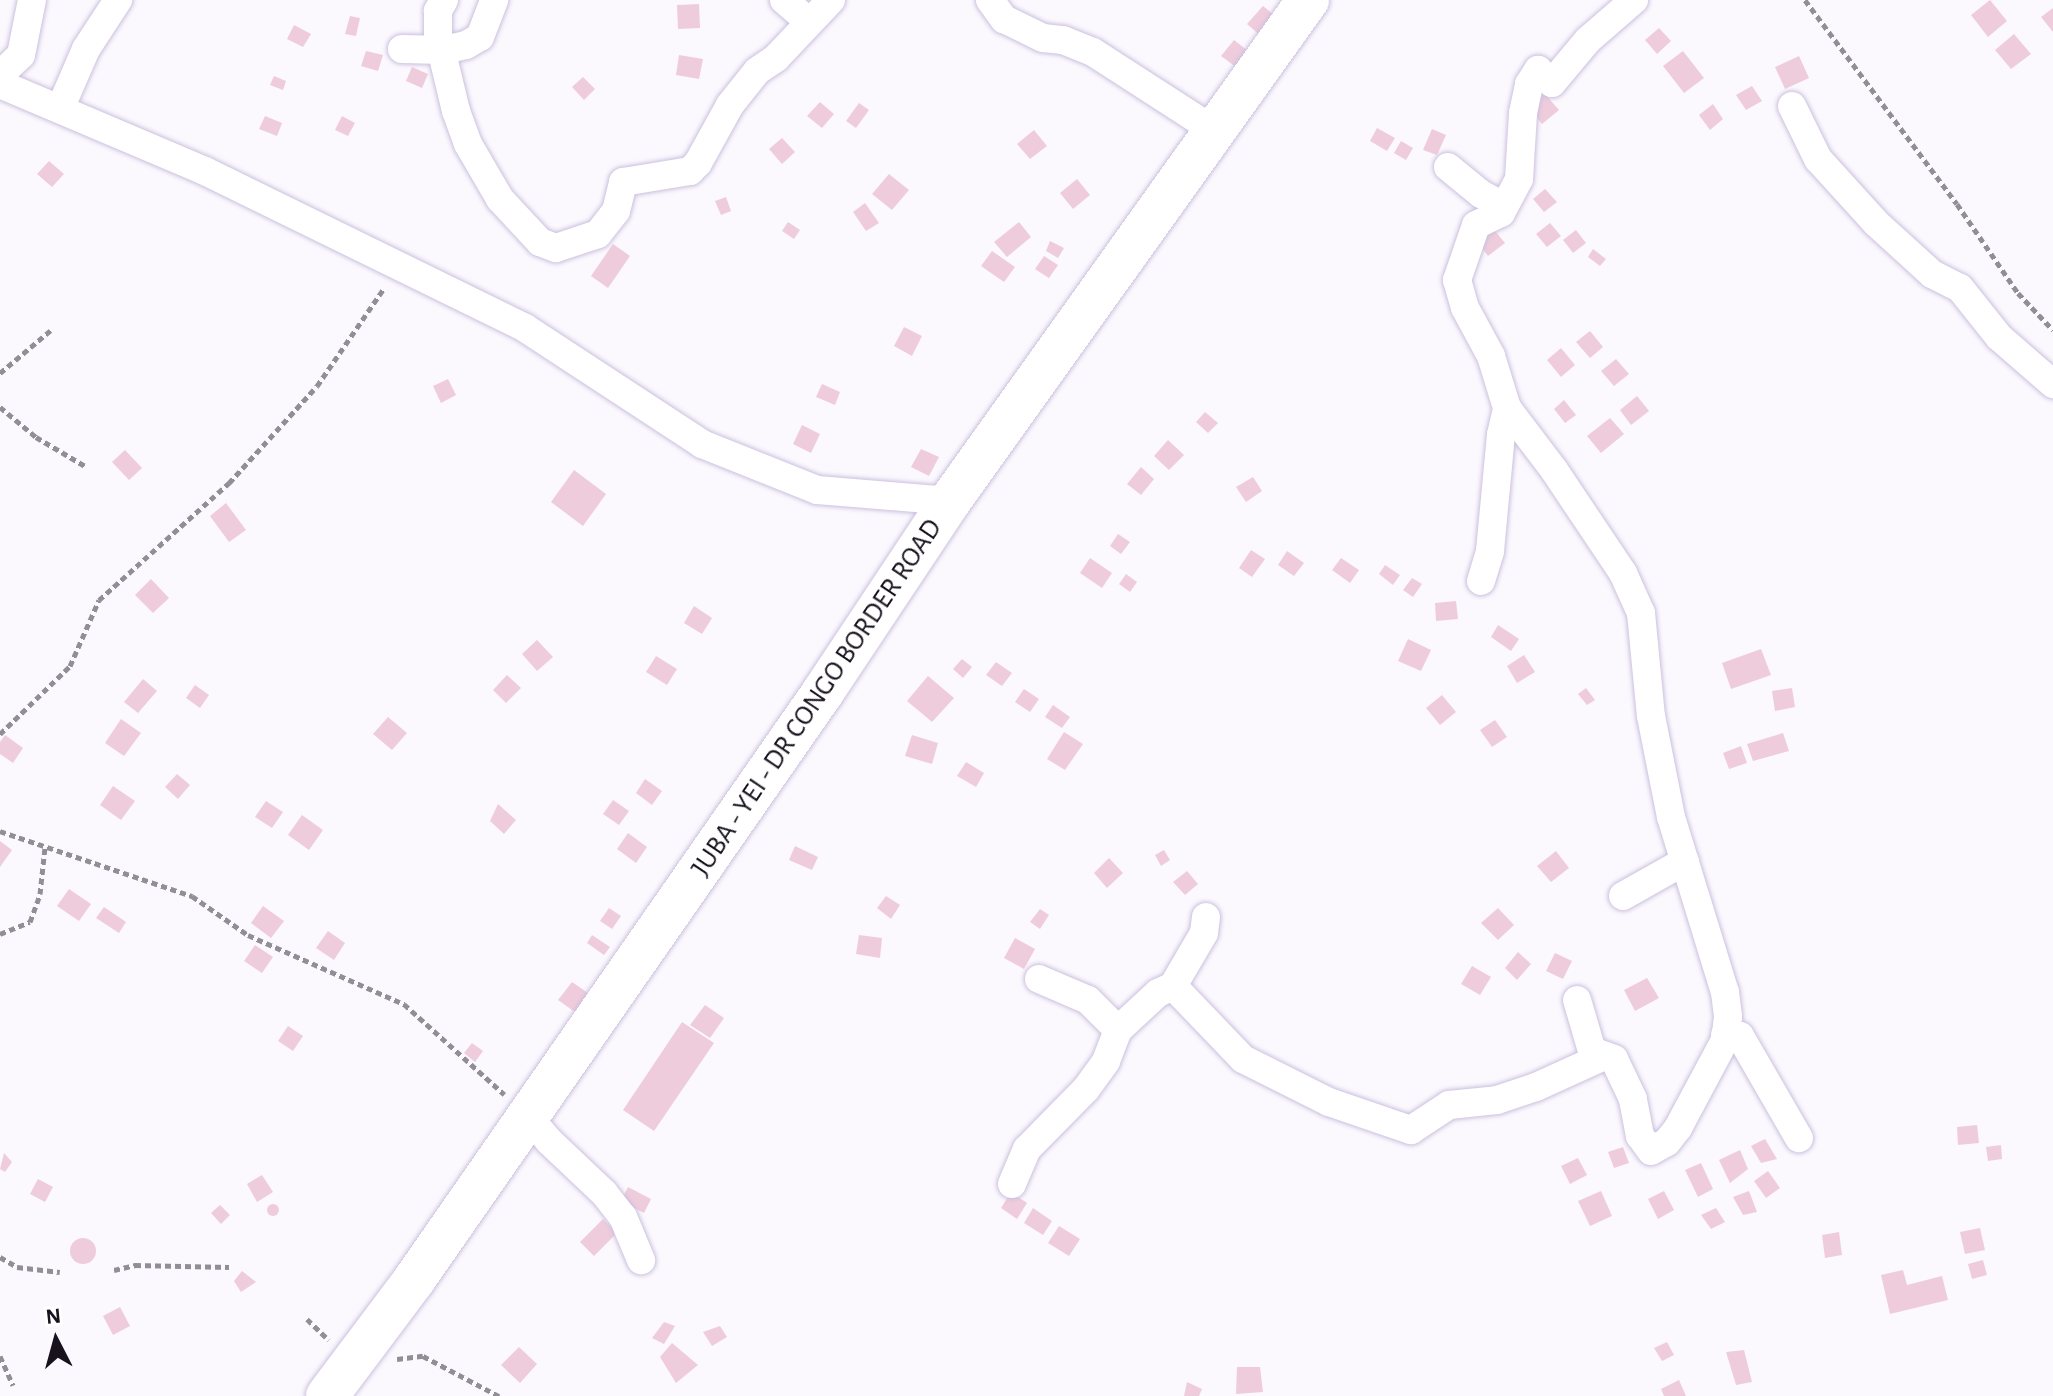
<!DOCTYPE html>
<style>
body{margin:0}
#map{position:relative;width:2053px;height:1396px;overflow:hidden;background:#fbf8fe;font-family:"Alegreya Sans",sans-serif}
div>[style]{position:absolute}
.building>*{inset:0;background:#efccdc}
.round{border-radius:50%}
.path>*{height:5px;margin-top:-2.5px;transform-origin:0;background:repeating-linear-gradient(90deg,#928e96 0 6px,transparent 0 10px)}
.roads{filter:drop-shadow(0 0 2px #ccc0de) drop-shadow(0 0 2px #ccc0de)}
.street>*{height:28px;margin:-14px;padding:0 14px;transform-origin:14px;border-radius:14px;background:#fff}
.primary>*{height:42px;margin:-21px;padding:0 21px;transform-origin:21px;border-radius:21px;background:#fff}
span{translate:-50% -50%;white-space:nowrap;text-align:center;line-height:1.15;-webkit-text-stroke:6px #fff;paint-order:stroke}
.street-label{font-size:28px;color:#17121d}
.north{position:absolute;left:16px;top:1300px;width:80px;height:80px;-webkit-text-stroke:6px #fff;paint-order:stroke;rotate:354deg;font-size:22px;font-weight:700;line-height:32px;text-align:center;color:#17121d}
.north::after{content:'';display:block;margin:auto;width:28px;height:36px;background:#17121d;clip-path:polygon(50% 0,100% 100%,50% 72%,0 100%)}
</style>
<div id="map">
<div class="building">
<i style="clip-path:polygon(1990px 0,2007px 21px,1988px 37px,1971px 15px)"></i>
<i style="clip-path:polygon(699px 4px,700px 28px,678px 29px,677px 5px)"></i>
<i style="clip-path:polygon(1263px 6px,1279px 19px,1263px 38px,1247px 24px)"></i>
<i style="clip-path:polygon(2053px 8px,2053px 32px,2041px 17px)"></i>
<i style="clip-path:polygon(350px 16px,360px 18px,356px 36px,345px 34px)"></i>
<i style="clip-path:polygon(294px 25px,311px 34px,303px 47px,287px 39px)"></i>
<i style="clip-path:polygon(1659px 28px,1671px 41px,1657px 54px,1645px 40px)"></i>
<i style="clip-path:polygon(2014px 34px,2031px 54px,2011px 69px,1995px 50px)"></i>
<i style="clip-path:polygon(1234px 40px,1252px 54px,1240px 70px,1221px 56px)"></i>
<i style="clip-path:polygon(366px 51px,383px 55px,378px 71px,361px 66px)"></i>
<i style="clip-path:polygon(1683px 51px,1704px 78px,1684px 93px,1663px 66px)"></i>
<i style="clip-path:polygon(679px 55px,703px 59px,699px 79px,676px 75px)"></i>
<i style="clip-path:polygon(1799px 56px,1809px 78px,1785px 89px,1775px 67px)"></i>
<i style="clip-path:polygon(412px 67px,428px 74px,422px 88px,406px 81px)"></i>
<i style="clip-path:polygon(274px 76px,286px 81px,283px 90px,270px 85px)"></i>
<i style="clip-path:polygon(583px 77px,595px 89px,584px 100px,572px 87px)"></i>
<i style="clip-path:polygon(1752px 86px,1762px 101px,1746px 110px,1736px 95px)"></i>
<i style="clip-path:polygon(1545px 94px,1559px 110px,1542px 124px,1528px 107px)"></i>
<i style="clip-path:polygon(820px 102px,834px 114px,822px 128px,807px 116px)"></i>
<i style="clip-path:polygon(859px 103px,869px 110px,856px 128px,846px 121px)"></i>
<i style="clip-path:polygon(1713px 104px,1723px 119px,1710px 130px,1699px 115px)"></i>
<i style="clip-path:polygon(265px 116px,282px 123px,277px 136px,259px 129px)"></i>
<i style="clip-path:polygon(342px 116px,355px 123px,348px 136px,335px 130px)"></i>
<i style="clip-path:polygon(1377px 128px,1395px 138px,1387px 151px,1370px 141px)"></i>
<i style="clip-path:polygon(1432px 129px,1446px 135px,1437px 155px,1423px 150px)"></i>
<i style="clip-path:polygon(1034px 130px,1047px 146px,1030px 159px,1017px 144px)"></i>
<i style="clip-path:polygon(782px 138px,795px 152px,782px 164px,769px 149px)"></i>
<i style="clip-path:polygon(1401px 141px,1413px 148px,1406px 160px,1394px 153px)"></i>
<i style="clip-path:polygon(49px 161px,64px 174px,52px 187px,37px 174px)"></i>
<i style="clip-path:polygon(889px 174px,909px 190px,892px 210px,872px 194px)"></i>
<i style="clip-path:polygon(1077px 179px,1090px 195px,1073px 209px,1060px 193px)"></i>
<i style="clip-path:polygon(1545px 189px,1557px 202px,1544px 212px,1533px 199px)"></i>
<i style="clip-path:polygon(726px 197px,731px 211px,721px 215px,715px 201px)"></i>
<i style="clip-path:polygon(865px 203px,879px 223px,866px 231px,853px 212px)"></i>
<i style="clip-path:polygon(788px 222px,800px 230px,794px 239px,782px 231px)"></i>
<i style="clip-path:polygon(1019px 222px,1031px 237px,1007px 257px,994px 242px)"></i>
<i style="clip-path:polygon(1550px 223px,1561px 236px,1547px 247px,1536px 234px)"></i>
<i style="clip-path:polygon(1491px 226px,1505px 243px,1488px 256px,1475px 239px)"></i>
<i style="clip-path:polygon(1576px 230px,1586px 243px,1573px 253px,1563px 240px)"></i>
<i style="clip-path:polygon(1050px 241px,1064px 248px,1058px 258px,1046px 251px)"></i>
<i style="clip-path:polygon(613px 244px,630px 256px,608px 288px,591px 276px)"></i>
<i style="clip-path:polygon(1593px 249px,1606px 259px,1600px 266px,1588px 257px)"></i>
<i style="clip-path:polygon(992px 251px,1015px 267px,1004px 282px,981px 266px)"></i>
<i style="clip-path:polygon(1044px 256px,1058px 265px,1049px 278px,1035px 269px)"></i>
<i style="clip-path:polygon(904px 327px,922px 336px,912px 356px,894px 346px)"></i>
<i style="clip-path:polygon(1590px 331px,1603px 347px,1590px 358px,1576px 342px)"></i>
<i style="clip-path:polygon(1561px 348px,1575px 365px,1561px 377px,1547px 360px)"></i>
<i style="clip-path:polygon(1616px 359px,1629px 374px,1614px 386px,1601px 371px)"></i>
<i style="clip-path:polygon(448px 379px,456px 395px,441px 403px,433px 386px)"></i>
<i style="clip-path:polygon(822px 384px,840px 392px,835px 405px,816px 397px)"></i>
<i style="clip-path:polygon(1637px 396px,1649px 411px,1631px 425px,1620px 410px)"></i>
<i style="clip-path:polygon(1564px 400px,1576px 415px,1565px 423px,1554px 409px)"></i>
<i style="clip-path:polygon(1205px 412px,1218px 423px,1208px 433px,1196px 422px)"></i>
<i style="clip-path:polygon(1610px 418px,1624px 434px,1601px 453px,1587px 436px)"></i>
<i style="clip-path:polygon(802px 425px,820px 434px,811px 453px,793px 444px)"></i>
<i style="clip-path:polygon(1168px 440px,1184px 455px,1169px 470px,1154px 456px)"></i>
<i style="clip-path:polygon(921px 449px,939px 457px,929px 476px,911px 467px)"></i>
<i style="clip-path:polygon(125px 450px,142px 468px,129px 480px,112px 462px)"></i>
<i style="clip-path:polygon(1141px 467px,1154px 479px,1141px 495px,1127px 484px)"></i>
<i style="clip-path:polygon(574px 470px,606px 494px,583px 526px,551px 502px)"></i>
<i style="clip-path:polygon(1253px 477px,1262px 491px,1246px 502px,1236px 487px)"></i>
<i style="clip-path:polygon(226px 503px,246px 530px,229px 542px,210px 516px)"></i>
<i style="clip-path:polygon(1118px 534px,1130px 542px,1121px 554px,1110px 546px)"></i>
<i style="clip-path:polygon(1251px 550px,1265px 559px,1252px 577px,1239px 568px)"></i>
<i style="clip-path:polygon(1287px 551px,1304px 563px,1294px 576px,1278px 565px)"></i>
<i style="clip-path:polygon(1090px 558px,1112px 573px,1102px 588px,1080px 573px)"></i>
<i style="clip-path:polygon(1341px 558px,1359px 570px,1350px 583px,1332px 570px)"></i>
<i style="clip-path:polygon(1385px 565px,1400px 575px,1393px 585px,1379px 574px)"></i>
<i style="clip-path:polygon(1126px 574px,1137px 582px,1130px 592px,1119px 584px)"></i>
<i style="clip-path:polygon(1412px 578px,1422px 584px,1413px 597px,1403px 590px)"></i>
<i style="clip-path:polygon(151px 579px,169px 598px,153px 613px,135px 595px)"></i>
<i style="clip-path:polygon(1456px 601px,1458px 619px,1436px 621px,1435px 603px)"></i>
<i style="clip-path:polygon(694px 606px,712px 618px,702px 634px,684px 623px)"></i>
<i style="clip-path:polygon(1498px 625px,1519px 639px,1511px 651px,1491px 637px)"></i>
<i style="clip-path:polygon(1408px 639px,1431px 650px,1421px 671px,1398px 661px)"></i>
<i style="clip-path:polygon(537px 640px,553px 657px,537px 671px,522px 654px)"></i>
<i style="clip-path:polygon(1761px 649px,1771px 675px,1731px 689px,1722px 663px)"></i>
<i style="clip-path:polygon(1524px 655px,1535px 672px,1517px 683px,1507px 666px)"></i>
<i style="clip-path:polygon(656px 656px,677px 669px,667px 685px,646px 672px)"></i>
<i style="clip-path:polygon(962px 659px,972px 667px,963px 678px,953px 669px)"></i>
<i style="clip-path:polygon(996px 662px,1012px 673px,1002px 686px,986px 675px)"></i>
<i style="clip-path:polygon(507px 675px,521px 688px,506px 703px,493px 690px)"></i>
<i style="clip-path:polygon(928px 676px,954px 698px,932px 722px,907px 701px)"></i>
<i style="clip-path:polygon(143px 679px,157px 691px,138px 713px,124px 702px)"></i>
<i style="clip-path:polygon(195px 685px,209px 695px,200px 708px,186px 698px)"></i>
<i style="clip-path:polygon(1586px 688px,1595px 700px,1587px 705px,1578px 694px)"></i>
<i style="clip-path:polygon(1792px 688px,1795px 707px,1775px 711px,1772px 691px)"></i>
<i style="clip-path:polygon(1024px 689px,1039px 699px,1030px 712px,1015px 702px)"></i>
<i style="clip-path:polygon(1442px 695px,1456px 712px,1440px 725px,1426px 708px)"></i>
<i style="clip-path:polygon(1053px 705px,1070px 717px,1062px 728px,1045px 717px)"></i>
<i style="clip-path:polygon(388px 717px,407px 733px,392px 750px,373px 734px)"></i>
<i style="clip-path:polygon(121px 719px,141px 733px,124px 756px,105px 743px)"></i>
<i style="clip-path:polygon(1495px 720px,1507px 737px,1492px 747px,1480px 730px)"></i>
<i style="clip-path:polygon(1064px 732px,1083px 744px,1065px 770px,1047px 759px)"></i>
<i style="clip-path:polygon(1783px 733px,1789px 751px,1753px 761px,1747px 744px)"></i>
<i style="clip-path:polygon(5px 735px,23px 748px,13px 763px,0 754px,0 742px)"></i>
<i style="clip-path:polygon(912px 735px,938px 743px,932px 764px,905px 756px)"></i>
<i style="clip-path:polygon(1741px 746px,1747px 763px,1729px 769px,1723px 753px)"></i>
<i style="clip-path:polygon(966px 762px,984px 773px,976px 787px,957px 776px)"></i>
<i style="clip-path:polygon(177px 774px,190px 785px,178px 799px,165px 787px)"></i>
<i style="clip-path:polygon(645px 779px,662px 791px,652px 805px,636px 793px)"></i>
<i style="clip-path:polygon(113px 786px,135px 801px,121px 820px,100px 805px)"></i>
<i style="clip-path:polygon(613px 800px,629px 811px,619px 825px,603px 814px)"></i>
<i style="clip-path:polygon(266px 801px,283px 812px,272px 828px,255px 817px)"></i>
<i style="clip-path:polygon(498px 804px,516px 820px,504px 834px,490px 821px)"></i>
<i style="clip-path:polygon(302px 815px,323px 830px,309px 850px,288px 835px)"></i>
<i style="clip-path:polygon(628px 833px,647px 847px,636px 863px,617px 849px)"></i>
<i style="clip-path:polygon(0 841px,12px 850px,0 867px)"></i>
<i style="clip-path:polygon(795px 846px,818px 857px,812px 870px,789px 860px)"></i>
<i style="clip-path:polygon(1164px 850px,1170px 860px,1161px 866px,1155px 855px)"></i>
<i style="clip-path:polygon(1556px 851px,1569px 868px,1551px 882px,1537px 866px)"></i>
<i style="clip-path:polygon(1109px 858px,1123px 873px,1107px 888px,1094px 873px)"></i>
<i style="clip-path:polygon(1187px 871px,1198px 884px,1185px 895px,1173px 882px)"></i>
<i style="clip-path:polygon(69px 889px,91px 904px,79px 921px,57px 906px)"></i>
<i style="clip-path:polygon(886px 896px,900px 905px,891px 919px,877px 908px)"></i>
<i style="clip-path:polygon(263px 906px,284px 921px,271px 938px,251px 923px)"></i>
<i style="clip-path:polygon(104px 907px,126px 922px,119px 933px,96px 918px)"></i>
<i style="clip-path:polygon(609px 908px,621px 916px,612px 929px,600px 921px)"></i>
<i style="clip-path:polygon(1498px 908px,1514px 925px,1498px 940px,1481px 923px)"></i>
<i style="clip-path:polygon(1040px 909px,1049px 915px,1040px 929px,1030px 922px)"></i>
<i style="clip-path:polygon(328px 931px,345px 943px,334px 960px,316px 948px)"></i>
<i style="clip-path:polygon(592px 935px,610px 947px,604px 955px,587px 943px)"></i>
<i style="clip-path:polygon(859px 935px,882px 938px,880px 958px,856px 954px)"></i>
<i style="clip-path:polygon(1015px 938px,1035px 949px,1024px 969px,1004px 958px)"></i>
<i style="clip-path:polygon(255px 945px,273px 957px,262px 973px,244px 961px)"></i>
<i style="clip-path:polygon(1518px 952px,1531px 964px,1517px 980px,1505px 968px)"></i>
<i style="clip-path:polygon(1555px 953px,1572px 961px,1563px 979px,1546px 971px)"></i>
<i style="clip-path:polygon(1472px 966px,1491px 977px,1480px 995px,1461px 984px)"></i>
<i style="clip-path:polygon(1647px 978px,1659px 998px,1635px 1011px,1624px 990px)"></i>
<i style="clip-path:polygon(572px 982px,588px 993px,575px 1012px,558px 1000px)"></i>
<i style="clip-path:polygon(705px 1005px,724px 1018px,710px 1038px,690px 1025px)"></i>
<i style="clip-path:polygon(682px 1022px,714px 1043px,654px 1131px,623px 1110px)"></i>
<i style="clip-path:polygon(288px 1026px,303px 1036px,293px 1051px,278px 1041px)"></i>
<i style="clip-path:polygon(472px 1043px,483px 1051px,475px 1062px,464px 1053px)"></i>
<i style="clip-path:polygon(1977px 1125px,1979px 1143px,1958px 1145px,1957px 1127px)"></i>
<i style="clip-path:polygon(1765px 1139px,1777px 1159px,1761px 1163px,1751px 1146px)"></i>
<i style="clip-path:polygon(2001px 1145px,2002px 1159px,1988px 1161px,1986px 1147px)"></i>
<i style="clip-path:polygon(1623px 1147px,1629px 1163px,1614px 1168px,1608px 1152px)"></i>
<i style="clip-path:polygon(1740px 1150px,1748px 1169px,1730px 1183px,1719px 1160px)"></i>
<i style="clip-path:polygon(4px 1153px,12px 1162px,5px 1172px,0 1169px)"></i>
<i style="clip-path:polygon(1578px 1158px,1587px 1175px,1570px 1184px,1561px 1166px)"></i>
<i style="clip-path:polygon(1701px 1163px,1713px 1189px,1698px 1197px,1685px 1170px)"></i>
<i style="clip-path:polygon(1768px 1171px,1780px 1188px,1766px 1198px,1754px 1181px)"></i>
<i style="clip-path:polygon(262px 1175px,273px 1192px,257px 1202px,247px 1184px)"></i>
<i style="clip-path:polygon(38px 1179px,53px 1187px,45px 1202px,30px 1194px)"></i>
<i style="clip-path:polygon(628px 1187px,651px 1199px,644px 1213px,621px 1201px)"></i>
<i style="clip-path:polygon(1601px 1191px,1612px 1216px,1590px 1226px,1578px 1201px)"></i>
<i style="clip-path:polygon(1664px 1191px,1674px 1210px,1658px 1219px,1648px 1199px)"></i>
<i style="clip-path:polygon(1749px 1191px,1757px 1212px,1743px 1215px,1733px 1197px)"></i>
<i style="clip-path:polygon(1011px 1192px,1027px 1203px,1017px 1219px,1001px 1208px)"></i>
<i class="round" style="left:267px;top:1204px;width:12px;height:12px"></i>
<i style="clip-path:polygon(220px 1205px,230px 1215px,221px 1224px,211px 1213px)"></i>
<i style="clip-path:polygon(1033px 1208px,1052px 1221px,1043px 1235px,1024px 1223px)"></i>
<i style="clip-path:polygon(1716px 1208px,1725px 1222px,1711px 1229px,1701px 1215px)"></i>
<i style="clip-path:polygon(603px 1219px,617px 1233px,594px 1256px,580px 1242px)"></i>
<i style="clip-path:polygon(1059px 1226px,1080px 1239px,1069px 1256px,1048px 1243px)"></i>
<i style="clip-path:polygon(1980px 1228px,1985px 1250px,1965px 1254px,1960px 1232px)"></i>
<i style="clip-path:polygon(1839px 1232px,1842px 1255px,1825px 1258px,1822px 1235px)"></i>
<i class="round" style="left:70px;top:1238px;width:26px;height:26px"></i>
<i style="clip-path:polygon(1983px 1260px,1987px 1275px,1972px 1279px,1968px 1264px)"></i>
<i style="clip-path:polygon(1903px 1270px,1907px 1285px,1942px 1276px,1948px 1300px,1890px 1314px,1881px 1275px)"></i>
<i style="clip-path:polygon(242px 1271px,256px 1282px,241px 1292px,234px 1281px)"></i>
<i style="clip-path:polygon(120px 1307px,130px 1326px,113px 1335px,103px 1316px)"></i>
<i style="clip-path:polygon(664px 1322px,675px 1326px,664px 1344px,652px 1338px)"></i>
<i style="clip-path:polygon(720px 1326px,727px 1337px,712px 1346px,703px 1332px)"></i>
<i style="clip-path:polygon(1667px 1342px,1674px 1355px,1662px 1361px,1654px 1348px)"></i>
<i style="clip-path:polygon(672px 1343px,698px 1365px,676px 1383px,660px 1357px)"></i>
<i style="clip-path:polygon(519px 1347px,537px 1364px,520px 1383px,501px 1365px)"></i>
<i style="clip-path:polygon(1744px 1350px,1752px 1382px,1736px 1385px,1726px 1352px)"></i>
<i style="clip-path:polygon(1237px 1367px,1260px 1367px,1263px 1392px,1236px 1394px)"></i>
<i style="clip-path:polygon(1679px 1380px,1686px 1396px,1664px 1396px,1661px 1389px)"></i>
<i style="clip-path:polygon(1187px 1382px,1202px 1389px,1199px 1396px,1184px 1396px)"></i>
</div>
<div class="path">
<i style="left:1805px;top:0;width:254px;rotate:53.3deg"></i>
<i style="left:1957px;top:204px;width:108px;rotate:55.6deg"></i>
<i style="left:2018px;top:293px;width:51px;rotate:46.6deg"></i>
<i style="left:0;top:373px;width:68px;rotate:-40.2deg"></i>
<i style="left:0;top:407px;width:47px;rotate:39.8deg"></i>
<i style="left:36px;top:437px;width:57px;rotate:30.6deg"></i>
<i style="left:0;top:734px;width:98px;rotate:-44.2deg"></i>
<i style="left:70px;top:666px;width:72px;rotate:-66.3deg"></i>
<i style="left:99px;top:600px;width:175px;rotate:-42deg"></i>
<i style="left:229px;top:483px;width:131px;rotate:-47.8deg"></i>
<i style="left:317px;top:386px;width:119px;rotate:-55.6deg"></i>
<i style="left:0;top:831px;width:203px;rotate:18.7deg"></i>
<i style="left:192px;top:896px;width:68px;rotate:34.9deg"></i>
<i style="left:248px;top:935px;width:171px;rotate:23.9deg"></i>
<i style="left:404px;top:1004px;width:135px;rotate:42deg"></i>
<i style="left:0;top:934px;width:32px;rotate:-22deg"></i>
<i style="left:30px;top:922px;width:30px;rotate:-70deg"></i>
<i style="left:40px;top:894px;width:47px;rotate:-83.9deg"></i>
<i style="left:0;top:1257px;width:20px;rotate:30deg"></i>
<i style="left:17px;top:1267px;width:43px;rotate:6.6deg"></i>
<i style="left:114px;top:1270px;width:22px;rotate:-13deg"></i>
<i style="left:135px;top:1265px;width:94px;rotate:1.2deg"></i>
<i style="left:307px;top:1319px;width:30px;rotate:44deg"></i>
<i style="left:0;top:1356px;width:32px;rotate:66deg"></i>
<i style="left:397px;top:1359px;width:26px;rotate:-7deg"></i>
<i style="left:423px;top:1356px;width:86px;rotate:27.8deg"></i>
</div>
<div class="roads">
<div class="street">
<i style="left:444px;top:0;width:13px;rotate:119deg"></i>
<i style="left:438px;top:11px;width:25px;rotate:90deg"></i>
<i style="left:438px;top:36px;width:77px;rotate:76.5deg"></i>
<i style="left:456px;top:111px;width:35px;rotate:70deg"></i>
<i style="left:468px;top:144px;width:64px;rotate:59.8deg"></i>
<i style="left:500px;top:199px;width:59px;rotate:47.1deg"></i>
<i style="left:540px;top:242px;width:17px;rotate:21deg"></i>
<i style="left:556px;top:248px;width:44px;rotate:-18.4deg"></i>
<i style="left:598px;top:234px;width:29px;rotate:-52deg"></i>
<i style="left:616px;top:211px;width:30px;rotate:-76deg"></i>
<i style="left:623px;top:182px;width:68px;rotate:-9.3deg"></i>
<i style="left:690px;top:171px;width:11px;rotate:-45deg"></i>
<i style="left:698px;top:163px;width:66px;rotate:-61.1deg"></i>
<i style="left:730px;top:105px;width:43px;rotate:-51.5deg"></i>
<i style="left:757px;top:71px;width:23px;rotate:-34deg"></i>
<i style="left:776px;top:58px;width:80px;rotate:-46.5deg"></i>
<i style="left:784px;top:0;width:32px;rotate:41deg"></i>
<i style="left:990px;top:0;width:24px;rotate:54deg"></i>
<i style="left:1004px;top:19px;width:43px;rotate:26deg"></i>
<i style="left:1043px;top:38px;width:20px;rotate:6deg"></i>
<i style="left:1063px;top:40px;width:32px;rotate:22deg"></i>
<i style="left:1093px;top:52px;width:145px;rotate:32.9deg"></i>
<i style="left:402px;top:49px;width:42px;rotate:1.4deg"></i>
<i style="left:444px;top:50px;width:23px;rotate:-13deg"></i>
<i style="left:466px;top:45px;width:16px;rotate:-30deg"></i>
<i style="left:480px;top:37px;width:40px;rotate:-69deg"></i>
<i style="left:0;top:75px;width:29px;rotate:-44deg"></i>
<i style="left:21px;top:55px;width:56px;rotate:-78.7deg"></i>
<i style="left:0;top:84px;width:223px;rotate:23deg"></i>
<i style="left:205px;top:171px;width:356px;rotate:26.1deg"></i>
<i style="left:525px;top:328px;width:212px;rotate:33.2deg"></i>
<i style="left:702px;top:444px;width:124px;rotate:21.8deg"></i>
<i style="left:817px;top:490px;width:133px;rotate:4.7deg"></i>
<i style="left:1792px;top:106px;width:59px;rotate:63.9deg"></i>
<i style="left:1818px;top:159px;width:86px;rotate:47.8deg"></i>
<i style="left:1876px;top:223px;width:76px;rotate:42.3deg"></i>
<i style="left:1932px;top:274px;width:31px;rotate:27deg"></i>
<i style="left:1960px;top:288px;width:63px;rotate:51.5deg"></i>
<i style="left:1999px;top:337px;width:72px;rotate:41deg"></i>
<i style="left:60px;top:109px;width:65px;rotate:-66.6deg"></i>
<i style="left:86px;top:49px;width:59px;rotate:-56.9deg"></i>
<i style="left:1448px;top:167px;width:43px;rotate:39.3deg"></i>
<i style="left:1481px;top:194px;width:26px;rotate:28deg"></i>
<i style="left:1507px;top:408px;width:78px;rotate:52.8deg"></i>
<i style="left:1554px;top:470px;width:124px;rotate:56.2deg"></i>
<i style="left:1623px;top:573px;width:44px;rotate:65.8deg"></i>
<i style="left:1641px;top:613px;width:103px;rotate:84.5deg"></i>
<i style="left:1651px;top:716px;width:103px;rotate:78.8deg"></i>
<i style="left:1671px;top:817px;width:183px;rotate:72.9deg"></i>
<i style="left:1725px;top:992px;width:25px;rotate:83deg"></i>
<i style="left:1728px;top:1017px;width:23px;rotate:97deg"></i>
<i style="left:1725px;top:1040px;width:100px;rotate:118.1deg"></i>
<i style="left:1678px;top:1128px;width:18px;rotate:128deg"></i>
<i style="left:1667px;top:1142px;width:18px;rotate:151deg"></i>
<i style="left:1651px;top:1151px;width:19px;rotate:-126deg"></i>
<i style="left:1640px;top:1136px;width:38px;rotate:-101deg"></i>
<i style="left:1633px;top:1099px;width:44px;rotate:-115.4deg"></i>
<i style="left:1614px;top:1059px;width:23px;rotate:-160deg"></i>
<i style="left:1592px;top:1051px;width:53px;rotate:-106.4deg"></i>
<i style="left:1481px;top:581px;width:31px;rotate:-73deg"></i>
<i style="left:1490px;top:551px;width:117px;rotate:-84.6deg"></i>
<i style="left:1501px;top:435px;width:28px;rotate:-77deg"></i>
<i style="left:1507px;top:408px;width:54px;rotate:-107.1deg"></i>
<i style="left:1491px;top:356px;width:55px;rotate:-118.4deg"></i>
<i style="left:1465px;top:308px;width:29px;rotate:-106deg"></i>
<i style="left:1457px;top:280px;width:58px;rotate:-70.9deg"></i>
<i style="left:1476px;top:225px;width:28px;rotate:-26deg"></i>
<i style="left:1501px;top:213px;width:38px;rotate:-62deg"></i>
<i style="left:1519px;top:179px;width:66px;rotate:-86.5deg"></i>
<i style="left:1523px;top:113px;width:30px;rotate:-78deg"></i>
<i style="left:1529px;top:84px;width:17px;rotate:-57deg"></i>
<i style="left:1538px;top:70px;width:19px;rotate:43deg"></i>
<i style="left:1552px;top:83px;width:56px;rotate:-50.1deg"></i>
<i style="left:1588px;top:40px;width:61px;rotate:-41deg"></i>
<i style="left:1623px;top:896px;width:71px;rotate:-29.4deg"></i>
<i style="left:1039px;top:979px;width:53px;rotate:23.2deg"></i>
<i style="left:1088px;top:1000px;width:42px;rotate:45deg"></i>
<i style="left:1173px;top:986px;width:101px;rotate:46.2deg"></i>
<i style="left:1243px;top:1059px;width:96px;rotate:26.6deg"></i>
<i style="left:1329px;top:1102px;width:87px;rotate:18.9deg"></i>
<i style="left:1411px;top:1130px;width:45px;rotate:-33.3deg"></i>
<i style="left:1449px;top:1105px;width:48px;rotate:-5.9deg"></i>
<i style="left:1497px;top:1100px;width:41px;rotate:-18.4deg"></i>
<i style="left:1536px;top:1087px;width:75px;rotate:-24.5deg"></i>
<i style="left:1725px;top:1035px;width:15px;rotate:4deg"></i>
<i style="left:1740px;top:1036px;width:118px;rotate:60deg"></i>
<i style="left:528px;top:1116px;width:33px;rotate:50deg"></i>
<i style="left:549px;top:1141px;width:76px;rotate:43.4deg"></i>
<i style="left:604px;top:1193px;width:31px;rotate:52deg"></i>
<i style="left:623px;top:1217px;width:47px;rotate:67.3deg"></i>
<i style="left:1012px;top:1184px;width:38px;rotate:-67deg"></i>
<i style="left:1027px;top:1149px;width:84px;rotate:-45.5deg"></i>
<i style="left:1086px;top:1089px;width:34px;rotate:-54deg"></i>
<i style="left:1106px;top:1061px;width:33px;rotate:-69deg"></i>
<i style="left:1118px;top:1030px;width:54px;rotate:-42.8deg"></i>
<i style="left:1158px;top:993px;width:17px;rotate:-25deg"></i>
<i style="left:1173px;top:986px;width:61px;rotate:-59.7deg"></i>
<i style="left:1204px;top:933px;width:16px;rotate:-83deg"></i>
</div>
<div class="primary">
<i style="left:327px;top:1396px;width:145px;rotate:-53.1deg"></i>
<i style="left:414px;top:1280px;width:716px;rotate:-55.18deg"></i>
<i style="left:823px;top:692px;width:229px;rotate:-56.4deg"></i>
<i style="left:950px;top:501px;width:616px;rotate:-54.45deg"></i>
</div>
</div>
<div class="street-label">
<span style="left:817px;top:698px;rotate:-56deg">JUBA - YEI - DR CONGO BORDER ROAD</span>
</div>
<div class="north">N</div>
</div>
